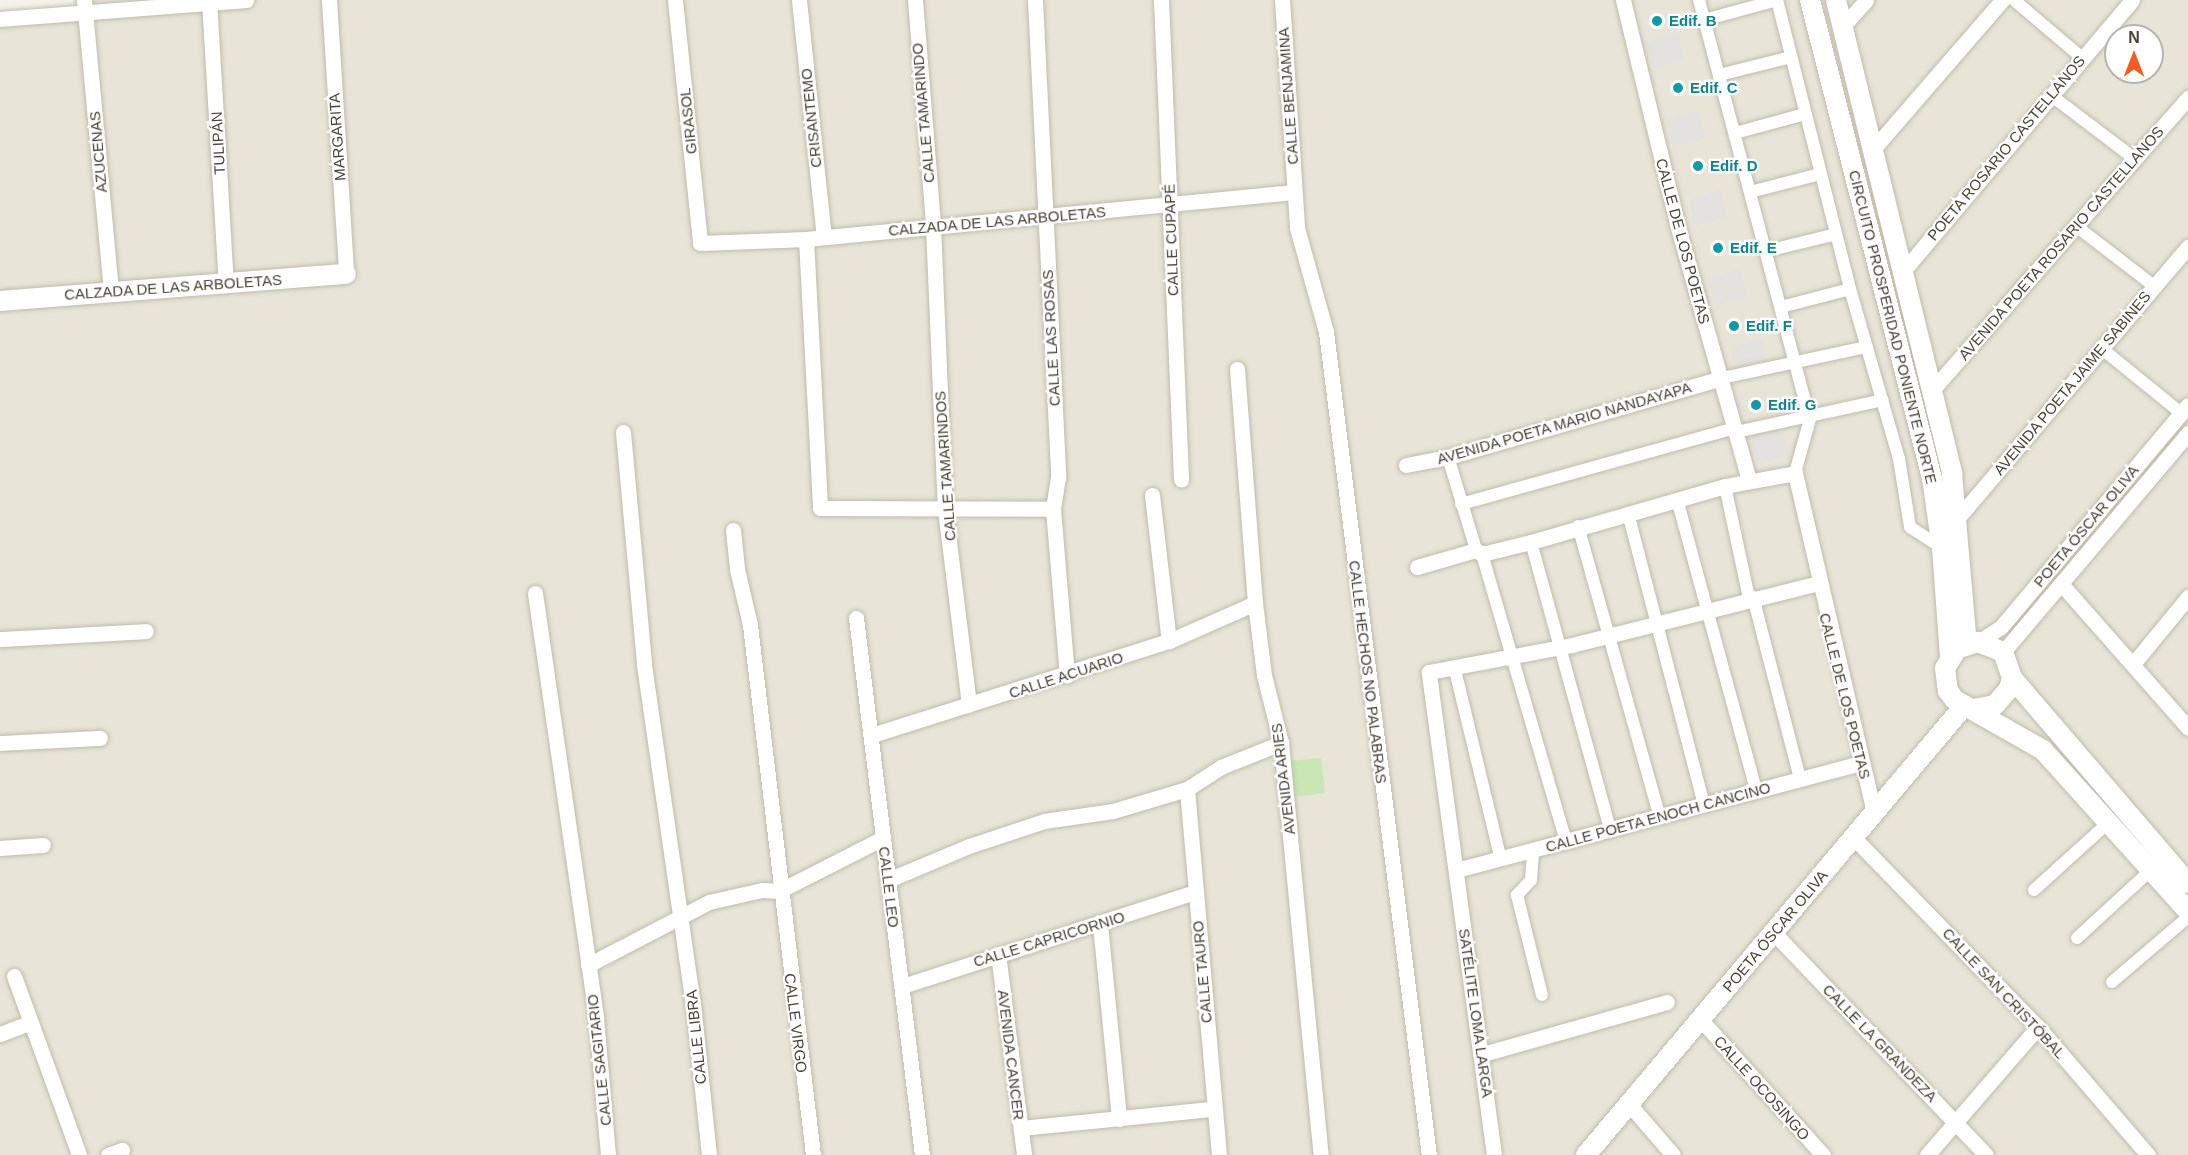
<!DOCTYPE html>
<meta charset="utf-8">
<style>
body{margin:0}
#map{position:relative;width:2188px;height:1155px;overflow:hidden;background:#f4f2ea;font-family:Helvetica,sans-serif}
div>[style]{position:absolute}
.residential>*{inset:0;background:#e8e5d8}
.green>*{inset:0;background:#c9e7b4}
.parking>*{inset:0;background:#e3e2de}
.roads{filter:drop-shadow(0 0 2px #c0bcac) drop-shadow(0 0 2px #c0bcac)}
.pedestrian>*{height:12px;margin:-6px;padding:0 6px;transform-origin:6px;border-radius:6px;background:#fff}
.minor>*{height:15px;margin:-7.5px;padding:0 7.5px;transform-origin:7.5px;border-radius:7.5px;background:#fff}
.tertiary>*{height:20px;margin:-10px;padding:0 10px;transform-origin:10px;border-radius:10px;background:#fff}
.dots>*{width:16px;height:16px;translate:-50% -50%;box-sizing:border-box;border:3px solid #fff;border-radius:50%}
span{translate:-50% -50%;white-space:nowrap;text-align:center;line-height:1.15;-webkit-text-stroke:4.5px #fff;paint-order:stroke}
.culture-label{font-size:15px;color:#0d838f;font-weight:700}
.left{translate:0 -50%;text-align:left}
.street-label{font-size:15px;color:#484438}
.north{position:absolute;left:2104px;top:24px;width:60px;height:60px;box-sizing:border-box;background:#fff;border:2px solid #b6b4af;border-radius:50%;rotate:0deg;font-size:16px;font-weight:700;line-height:24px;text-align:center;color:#484438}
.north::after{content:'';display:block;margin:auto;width:21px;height:27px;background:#f25d23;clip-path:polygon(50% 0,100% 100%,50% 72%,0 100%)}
</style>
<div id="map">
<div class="residential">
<i style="clip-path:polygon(evenodd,84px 0,2188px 0,2188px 1155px,0 1155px,0 19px,85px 12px,84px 0,2116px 36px,2152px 36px,2152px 72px,2116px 72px,2116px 36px)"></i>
</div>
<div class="green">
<i style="clip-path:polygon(1321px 758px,1325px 793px,1293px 797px,1289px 761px)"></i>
</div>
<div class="parking">
<i style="clip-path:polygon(1678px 31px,1685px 59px,1653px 68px,1646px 42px)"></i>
<i style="clip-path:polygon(1698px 110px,1706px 138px,1673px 147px,1666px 120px)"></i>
<i style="clip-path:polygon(1720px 189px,1728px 217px,1695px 226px,1688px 200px)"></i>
<i style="clip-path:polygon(1740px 268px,1748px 296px,1716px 305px,1709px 279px)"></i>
<i style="clip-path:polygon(1761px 338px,1769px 366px,1737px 375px,1730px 348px)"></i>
<i style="clip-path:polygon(1782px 427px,1790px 455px,1758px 464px,1751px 437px)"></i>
</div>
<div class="roads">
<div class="pedestrian">
<i style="left:1699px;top:0;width:433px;rotate:75.2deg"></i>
<i style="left:1810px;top:419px;width:56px;rotate:105.5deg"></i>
<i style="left:1777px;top:0;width:298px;rotate:75.8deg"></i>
<i style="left:1850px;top:289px;width:177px;rotate:73.9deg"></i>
<i style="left:1899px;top:459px;width:69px;rotate:80.8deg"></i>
<i style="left:1910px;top:527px;width:38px;rotate:33deg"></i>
<i style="left:2014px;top:0;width:88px;rotate:40.4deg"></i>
<i style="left:1704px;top:20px;width:76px;rotate:-15.3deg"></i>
<i style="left:1719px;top:75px;width:74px;rotate:-14deg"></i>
<i style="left:2052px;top:96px;width:104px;rotate:37.2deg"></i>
<i style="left:1735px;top:133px;width:73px;rotate:-15.2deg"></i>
<i style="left:1750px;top:192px;width:72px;rotate:-14.4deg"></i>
<i style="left:2076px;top:226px;width:98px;rotate:37.6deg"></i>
<i style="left:1767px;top:251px;width:71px;rotate:-13.8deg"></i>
<i style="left:1781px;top:307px;width:71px;rotate:-14.6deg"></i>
<i style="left:2101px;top:348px;width:103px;rotate:39.1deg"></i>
<i style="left:1722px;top:378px;width:148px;rotate:-12.1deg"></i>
<i style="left:1736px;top:432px;width:150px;rotate:-12.3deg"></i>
<i style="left:1448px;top:457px;width:97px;rotate:73.2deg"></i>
<i style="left:1725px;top:486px;width:115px;rotate:77.9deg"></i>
<i style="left:1677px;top:499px;width:302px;rotate:74.8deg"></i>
<i style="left:1461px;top:504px;width:284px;rotate:-15.5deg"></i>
<i style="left:1628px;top:513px;width:301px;rotate:75.4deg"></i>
<i style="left:1578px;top:526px;width:300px;rotate:74.3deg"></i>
<i style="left:1531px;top:542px;width:297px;rotate:74.6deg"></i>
<i style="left:1482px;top:554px;width:299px;rotate:73.7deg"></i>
<i style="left:1753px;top:597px;width:188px;rotate:75.5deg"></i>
<i style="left:1455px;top:670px;width:191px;rotate:76.4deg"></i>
<i style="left:1533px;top:852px;width:28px;rotate:94deg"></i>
<i style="left:1531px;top:880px;width:21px;rotate:133deg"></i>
<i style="left:1517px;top:895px;width:103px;rotate:76deg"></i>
<i style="left:2034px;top:890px;width:100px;rotate:-42.2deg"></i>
<i style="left:2077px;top:938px;width:100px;rotate:-42.6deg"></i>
<i style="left:2112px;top:982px;width:100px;rotate:-40.5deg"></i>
</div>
<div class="minor">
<i style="left:84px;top:0;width:293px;rotate:84.7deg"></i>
<i style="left:209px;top:0;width:284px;rotate:86.6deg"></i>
<i style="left:329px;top:0;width:275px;rotate:86.4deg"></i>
<i style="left:675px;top:0;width:244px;rotate:84.1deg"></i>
<i style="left:700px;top:243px;width:106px;rotate:-2.2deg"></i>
<i style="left:806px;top:239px;width:490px;rotate:-5.5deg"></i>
<i style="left:799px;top:0;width:237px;rotate:84deg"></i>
<i style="left:915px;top:0;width:226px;rotate:85.4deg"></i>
<i style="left:933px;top:225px;width:284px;rotate:87.6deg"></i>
<i style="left:945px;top:509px;width:197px;rotate:83deg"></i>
<i style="left:1035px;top:0;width:478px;rotate:87.2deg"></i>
<i style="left:1058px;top:477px;width:32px;rotate:99deg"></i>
<i style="left:1053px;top:509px;width:167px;rotate:85.2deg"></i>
<i style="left:1161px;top:0;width:480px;rotate:87.6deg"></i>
<i style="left:1282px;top:0;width:228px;rotate:86.2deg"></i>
<i style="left:1297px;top:228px;width:108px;rotate:74.4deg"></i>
<i style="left:1326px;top:332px;width:829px;rotate:82.87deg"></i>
<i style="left:1623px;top:0;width:230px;rotate:76.4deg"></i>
<i style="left:1677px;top:224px;width:267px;rotate:74.3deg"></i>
<i style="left:0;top:19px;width:247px;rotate:-4.4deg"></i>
<i style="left:1842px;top:27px;width:36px;rotate:-48deg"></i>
<i style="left:1874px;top:148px;width:196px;rotate:-49.1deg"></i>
<i style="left:806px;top:239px;width:269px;rotate:87deg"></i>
<i style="left:820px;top:508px;width:233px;rotate:0.2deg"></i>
<i style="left:1904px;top:270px;width:353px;rotate:-49.8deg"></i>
<i style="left:1237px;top:369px;width:235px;rotate:85.6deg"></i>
<i style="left:1255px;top:603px;width:73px;rotate:82.9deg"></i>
<i style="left:1264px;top:675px;width:70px;rotate:76deg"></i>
<i style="left:1281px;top:743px;width:414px;rotate:84.5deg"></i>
<i style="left:1933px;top:389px;width:387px;rotate:-48.8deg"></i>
<i style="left:623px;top:432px;width:234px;rotate:84.8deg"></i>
<i style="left:644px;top:665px;width:342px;rotate:81.8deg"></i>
<i style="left:693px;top:1003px;width:153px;rotate:84deg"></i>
<i style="left:1406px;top:465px;width:43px;rotate:-10.8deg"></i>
<i style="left:1448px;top:457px;width:285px;rotate:-16.1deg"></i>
<i style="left:1152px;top:495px;width:147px;rotate:83.4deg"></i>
<i style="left:1957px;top:519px;width:357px;rotate:-49.7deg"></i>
<i style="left:733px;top:530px;width:39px;rotate:84deg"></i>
<i style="left:737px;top:569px;width:57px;rotate:76.9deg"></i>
<i style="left:750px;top:625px;width:534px;rotate:83.22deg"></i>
<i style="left:1417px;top:567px;width:61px;rotate:-16.1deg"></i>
<i style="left:1476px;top:550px;width:7px;rotate:34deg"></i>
<i style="left:1482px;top:554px;width:50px;rotate:-13.8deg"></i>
<i style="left:1531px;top:542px;width:202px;rotate:-16.1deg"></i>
<i style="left:1725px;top:486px;width:71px;rotate:-10.5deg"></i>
<i style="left:1795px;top:473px;width:349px;rotate:76.9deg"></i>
<i style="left:2063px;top:586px;width:189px;rotate:48.6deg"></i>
<i style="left:535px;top:593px;width:429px;rotate:81.8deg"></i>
<i style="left:596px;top:1018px;width:138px;rotate:85deg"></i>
<i style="left:856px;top:618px;width:541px;rotate:82.99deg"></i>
<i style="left:0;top:639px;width:146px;rotate:-3.1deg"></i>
<i style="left:1978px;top:642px;width:27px;rotate:-33deg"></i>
<i style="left:2001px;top:627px;width:290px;rotate:-49.9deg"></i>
<i style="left:2003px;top:652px;width:287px;rotate:-49.8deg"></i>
<i style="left:2133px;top:664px;width:87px;rotate:-50.6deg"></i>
<i style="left:872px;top:735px;width:312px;rotate:-17.6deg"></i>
<i style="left:1169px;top:641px;width:94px;rotate:-23.8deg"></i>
<i style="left:0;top:743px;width:100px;rotate:-2.9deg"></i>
<i style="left:1187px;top:789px;width:367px;rotate:85deg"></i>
<i style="left:1853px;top:837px;width:265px;rotate:45.8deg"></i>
<i style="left:2038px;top:1027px;width:169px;rotate:49.3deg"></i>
<i style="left:0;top:848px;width:43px;rotate:-4deg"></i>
<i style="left:1456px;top:870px;width:418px;rotate:-14.8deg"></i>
<i style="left:888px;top:880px;width:88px;rotate:-22.8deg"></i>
<i style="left:969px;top:846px;width:79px;rotate:-18.4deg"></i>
<i style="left:1044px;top:821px;width:70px;rotate:-8.2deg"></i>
<i style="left:1113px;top:811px;width:77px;rotate:-16.6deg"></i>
<i style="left:1187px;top:789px;width:40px;rotate:-32.9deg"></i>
<i style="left:1221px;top:767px;width:65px;rotate:-21.8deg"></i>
<i style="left:1100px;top:924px;width:196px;rotate:84.4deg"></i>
<i style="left:1773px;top:932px;width:308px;rotate:46.3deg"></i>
<i style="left:998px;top:954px;width:203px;rotate:82.6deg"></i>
<i style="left:588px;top:965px;width:136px;rotate:-27.5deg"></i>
<i style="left:709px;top:902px;width:54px;rotate:-12.8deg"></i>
<i style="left:762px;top:890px;width:17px;rotate:3deg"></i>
<i style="left:779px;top:891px;width:117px;rotate:-27deg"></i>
<i style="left:14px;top:976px;width:190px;rotate:70deg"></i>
<i style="left:902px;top:986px;width:308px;rotate:-17.8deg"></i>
<i style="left:1701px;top:1020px;width:182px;rotate:47.9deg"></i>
<i style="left:0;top:1034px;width:33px;rotate:-21deg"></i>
<i style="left:1483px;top:1054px;width:191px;rotate:-15.8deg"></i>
<i style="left:1629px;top:1104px;width:67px;rotate:49.2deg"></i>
<i style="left:1021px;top:1128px;width:193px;rotate:-5.7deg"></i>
<i style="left:108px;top:1155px;width:15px;rotate:-20deg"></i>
<i style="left:1494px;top:1155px;width:487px;rotate:-97.7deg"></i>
<i style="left:1429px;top:672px;width:146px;rotate:-10.7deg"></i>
<i style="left:1572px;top:645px;width:254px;rotate:-14.1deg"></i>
<i style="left:1927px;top:1155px;width:169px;rotate:-49.1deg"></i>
</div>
<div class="tertiary">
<i style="left:1810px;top:0;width:493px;rotate:75.7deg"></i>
<i style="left:1932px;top:478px;width:71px;rotate:81.9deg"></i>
<i style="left:1942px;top:548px;width:110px;rotate:85.8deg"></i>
<i style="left:1836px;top:0;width:488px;rotate:76.2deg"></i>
<i style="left:1952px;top:474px;width:171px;rotate:85deg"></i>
<i style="left:0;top:301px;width:347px;rotate:-4.5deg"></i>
<i style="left:2012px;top:678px;width:270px;rotate:49.4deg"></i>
<i style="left:1974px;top:709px;width:21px;rotate:-11deg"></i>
<i style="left:1995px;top:705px;width:21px;rotate:-49deg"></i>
<i style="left:2009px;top:689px;width:11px;rotate:-75deg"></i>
<i style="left:2012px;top:678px;width:28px;rotate:-109deg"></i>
<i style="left:2003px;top:652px;width:27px;rotate:-158deg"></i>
<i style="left:1978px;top:642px;width:22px;rotate:162deg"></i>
<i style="left:1957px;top:649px;width:22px;rotate:122deg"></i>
<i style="left:1945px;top:668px;width:23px;rotate:83deg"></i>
<i style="left:1948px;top:691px;width:11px;rotate:52deg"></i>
<i style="left:1955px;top:700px;width:101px;rotate:29.6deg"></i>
<i style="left:2043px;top:750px;width:217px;rotate:48deg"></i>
<i style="left:1586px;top:1155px;width:587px;rotate:-49.91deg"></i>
</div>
</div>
<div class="dots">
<i style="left:1657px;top:21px;background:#0f9aa8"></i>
<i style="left:1678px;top:88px;background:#0f9aa8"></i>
<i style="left:1698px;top:166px;background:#0f9aa8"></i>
<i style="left:1718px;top:248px;background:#0f9aa8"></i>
<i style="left:1734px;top:326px;background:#0f9aa8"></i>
<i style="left:1756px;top:405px;background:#0f9aa8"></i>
</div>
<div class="culture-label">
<span class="left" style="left:1669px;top:21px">Edif. B</span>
<span class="left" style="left:1690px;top:88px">Edif. C</span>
<span class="left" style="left:1710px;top:166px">Edif. D</span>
<span class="left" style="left:1730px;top:248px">Edif. E</span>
<span class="left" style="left:1746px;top:326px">Edif. F</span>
<span class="left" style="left:1768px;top:405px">Edif. G</span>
</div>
<div class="street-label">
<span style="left:1288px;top:96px;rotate:-94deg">CALLE BENJAMINA</span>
<span style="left:923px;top:113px;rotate:-95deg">CALLE TAMARINDO</span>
<span style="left:811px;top:118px;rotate:-96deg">CRISANTEMO</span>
<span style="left:688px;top:121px;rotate:-96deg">GIRASOL</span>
<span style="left:337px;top:137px;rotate:-94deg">MARGARITA</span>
<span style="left:218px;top:143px;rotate:-93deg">TULIPÁN</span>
<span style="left:2006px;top:148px;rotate:-50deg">POETA ROSARIO CASTELLANOS</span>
<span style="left:98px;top:152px;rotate:-95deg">AZUCENAS</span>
<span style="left:997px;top:221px;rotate:-5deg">CALZADA DE LAS ARBOLETAS</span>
<span style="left:1171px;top:240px;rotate:-92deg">CALLE CUPAPÉ</span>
<span style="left:1683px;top:241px;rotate:75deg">CALLE DE LOS POETAS</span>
<span style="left:2061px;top:243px;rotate:-49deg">AVENIDA POETA ROSARIO CASTELLANOS</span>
<span style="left:173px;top:287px;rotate:-4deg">CALZADA DE LAS ARBOLETAS</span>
<span style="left:1893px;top:327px;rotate:76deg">CIRCUITO PROSPERIDAD PONIENTE NORTE</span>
<span style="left:1051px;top:338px;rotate:-93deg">CALLE LAS ROSAS</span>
<span style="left:2072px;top:383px;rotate:-50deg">AVENIDA POETA JAIME SABINES</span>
<span style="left:1564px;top:423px;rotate:-16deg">AVENIDA POETA MARIO NANDAYAPA</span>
<span style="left:945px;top:466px;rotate:-94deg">CALLE TAMARINDOS</span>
<span style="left:2086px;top:526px;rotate:-50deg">POETA ÓSCAR OLIVA</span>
<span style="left:1368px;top:672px;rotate:83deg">CALLE HECHOS NO PALABRAS</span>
<span style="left:1066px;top:675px;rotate:-18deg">CALLE ACUARIO</span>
<span style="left:1845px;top:696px;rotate:76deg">CALLE DE LOS POETAS</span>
<span style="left:1283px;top:779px;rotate:-97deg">AVENIDA ARIES</span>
<span style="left:1658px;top:817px;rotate:-15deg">CALLE POETA ENOCH CANCINO</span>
<span style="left:889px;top:887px;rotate:83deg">CALLE LEO</span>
<span style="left:1775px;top:931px;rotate:-50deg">POETA ÓSCAR OLIVA</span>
<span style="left:1049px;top:939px;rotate:-17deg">CALLE CAPRICORNIO</span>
<span style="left:1202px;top:972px;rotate:-95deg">CALLE TAURO</span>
<span style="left:2004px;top:993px;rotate:47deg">CALLE SAN CRISTÓBAL</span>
<span style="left:1476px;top:1013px;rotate:82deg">SATÉLITE LOMA LARGA</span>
<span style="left:796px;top:1023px;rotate:83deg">CALLE VIRGO</span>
<span style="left:696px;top:1037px;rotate:-96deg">CALLE LIBRA</span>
<span style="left:1880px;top:1043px;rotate:46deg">CALLE LA GRANDEZA</span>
<span style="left:1011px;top:1055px;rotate:83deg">AVENIDA CANCER</span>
<span style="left:599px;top:1060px;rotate:-96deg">CALLE SAGITARIO</span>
<span style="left:1762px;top:1088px;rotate:48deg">CALLE OCOSINGO</span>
</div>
<div class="north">N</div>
</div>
